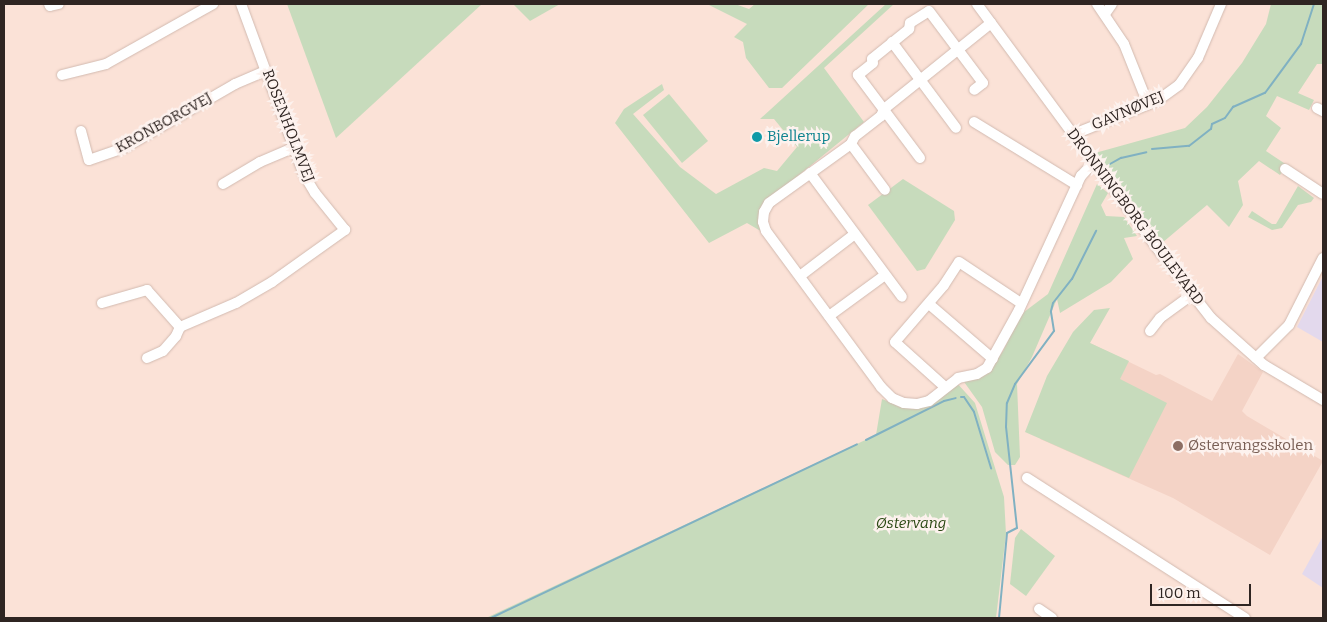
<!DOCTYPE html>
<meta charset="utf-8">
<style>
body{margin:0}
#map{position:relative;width:1327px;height:622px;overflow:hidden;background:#fbe2d7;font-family:Bitter,serif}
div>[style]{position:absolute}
.built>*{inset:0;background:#f4d3c6}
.medical>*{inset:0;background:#e3d9ed}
.green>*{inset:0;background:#c7dbbc}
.stream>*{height:2px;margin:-1px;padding:0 1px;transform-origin:1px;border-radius:1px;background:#80b1c2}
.roads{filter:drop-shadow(0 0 1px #d2bab0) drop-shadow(0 0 1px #d2bab0)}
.minor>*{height:10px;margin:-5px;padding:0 5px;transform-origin:5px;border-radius:5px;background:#fff}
.dots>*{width:14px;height:14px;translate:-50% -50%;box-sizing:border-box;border:2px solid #fdf2ee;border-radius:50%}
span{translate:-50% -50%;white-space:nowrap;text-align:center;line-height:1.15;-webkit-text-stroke:5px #fdf2ee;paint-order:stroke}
.street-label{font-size:15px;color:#2f2522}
.culture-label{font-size:15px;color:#0d838f}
.left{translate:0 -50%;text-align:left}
.education-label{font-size:15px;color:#785e54}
.park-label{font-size:15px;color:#2b4914;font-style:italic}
.frame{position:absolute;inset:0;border:5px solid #2f2522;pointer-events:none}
.scale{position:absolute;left:1150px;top:584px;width:101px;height:22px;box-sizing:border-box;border:2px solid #2f2522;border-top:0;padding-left:6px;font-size:15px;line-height:18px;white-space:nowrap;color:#2f2522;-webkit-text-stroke:4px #fdf2ee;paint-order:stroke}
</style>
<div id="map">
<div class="built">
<i style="clip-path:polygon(1090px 343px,1156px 375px,1160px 374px,1212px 401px,1238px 354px,1263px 372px,1242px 411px,1247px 416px,1323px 461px,1270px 555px,1173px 498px,1040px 439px)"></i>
</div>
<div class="medical">
<i style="clip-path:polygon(1323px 276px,1323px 342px,1297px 327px)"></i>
<i style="clip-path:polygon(1323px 536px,1323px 588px,1302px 574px)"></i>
</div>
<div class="green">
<i style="clip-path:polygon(287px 4px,482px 4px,336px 138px)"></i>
<i style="clip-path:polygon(513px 4px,560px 4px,530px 21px)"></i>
<i style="clip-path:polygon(707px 4px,735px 4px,749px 9px,755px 4px,869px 4px,782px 88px,769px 88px,746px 58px,743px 42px,734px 37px,747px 24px)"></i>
<i style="clip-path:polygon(886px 4px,894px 4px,824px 68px,864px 122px,766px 202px,764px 233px,747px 223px,709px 243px,615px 123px,624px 109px,662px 84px,664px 90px,633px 114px,680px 167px,716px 194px,764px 168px,777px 171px,797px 147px,774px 119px,760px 119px)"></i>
<i style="clip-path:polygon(1271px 4px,1323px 4px,1323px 64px,1317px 64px,1298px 93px,1314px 100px,1309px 110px,1277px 96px,1266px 116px,1281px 128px,1266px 151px,1287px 165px,1280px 175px,1259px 161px,1238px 181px,1243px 205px,1229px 227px,1207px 205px,1162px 243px,1095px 153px,1185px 128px,1207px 107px,1242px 63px,1266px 24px)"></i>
<i style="clip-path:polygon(669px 94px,708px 141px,682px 163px,643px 115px)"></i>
<i style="clip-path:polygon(903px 179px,954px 211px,955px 220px,925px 269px,917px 271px,868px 205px)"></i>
<i style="clip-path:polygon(1097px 184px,1108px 193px,1101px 205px,1106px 216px,1124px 217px,1137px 236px,1124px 238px,1133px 259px,1111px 282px,1060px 313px,1057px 299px,1032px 357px,1017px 384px,1020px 457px,1015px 465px,1008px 465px,995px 452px,982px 407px,962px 379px,988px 372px,1003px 351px,1020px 315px,1048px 294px)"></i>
<i style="clip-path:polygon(1298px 186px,1314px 198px,1311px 202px,1298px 205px,1282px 228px,1272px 230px,1248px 217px,1252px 211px,1272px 224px,1276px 224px)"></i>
<i style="clip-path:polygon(1110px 308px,1090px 343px,1129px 361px,1120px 379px,1167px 403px,1129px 478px,1025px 432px,1047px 376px,1073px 332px,1094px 310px)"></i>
<i style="clip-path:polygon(956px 382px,975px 403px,1004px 497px,1006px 534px,996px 618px,486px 618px,876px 435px,882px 399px,902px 407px,916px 409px)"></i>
<i style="clip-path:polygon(1021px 529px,1055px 556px,1026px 596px,1010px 584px,1015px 538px)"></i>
</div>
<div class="stream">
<i style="left:1152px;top:149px;width:37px;rotate:-5deg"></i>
<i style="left:1189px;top:146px;width:28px;rotate:-38deg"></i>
<i style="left:1211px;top:129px;width:5px;rotate:-79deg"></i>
<i style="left:1212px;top:124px;width:14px;rotate:-25deg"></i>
<i style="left:1225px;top:118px;width:14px;rotate:-54deg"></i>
<i style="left:1233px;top:107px;width:35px;rotate:-24deg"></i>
<i style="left:1265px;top:93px;width:61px;rotate:-53.7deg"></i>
<i style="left:1301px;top:44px;width:42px;rotate:-72deg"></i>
<i style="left:1110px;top:164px;width:13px;rotate:-29deg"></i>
<i style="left:1121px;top:158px;width:26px;rotate:-13deg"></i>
<i style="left:961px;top:397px;width:3px"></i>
<i style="left:964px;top:397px;width:18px;rotate:56deg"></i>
<i style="left:974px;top:412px;width:59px;rotate:73.1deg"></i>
<i style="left:866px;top:440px;width:87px;rotate:-26.6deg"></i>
<i style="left:944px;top:401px;width:12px;rotate:-14deg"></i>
<i style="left:491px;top:618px;width:405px;rotate:-25.4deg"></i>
<i style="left:999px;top:618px;width:85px;rotate:-84.6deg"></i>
<i style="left:1007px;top:533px;width:11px;rotate:-27deg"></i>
<i style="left:1017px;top:528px;width:102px;rotate:-96.2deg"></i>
<i style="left:1006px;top:427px;width:24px;rotate:-88deg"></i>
<i style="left:1007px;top:403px;width:21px;rotate:-67deg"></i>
<i style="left:1015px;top:384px;width:66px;rotate:-53.7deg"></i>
<i style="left:1054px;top:331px;width:20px;rotate:-99deg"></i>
<i style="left:1051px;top:311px;width:8px;rotate:-76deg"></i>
<i style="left:1053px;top:303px;width:31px;rotate:-52deg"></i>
<i style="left:1072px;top:279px;width:54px;rotate:-63.4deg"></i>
</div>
<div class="roads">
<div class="minor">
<i style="left:49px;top:4px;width:2px;rotate:63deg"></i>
<i style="left:50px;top:6px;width:9px;rotate:-13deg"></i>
<i style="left:977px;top:4px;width:317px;rotate:53.6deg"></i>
<i style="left:1165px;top:259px;width:75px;rotate:52.1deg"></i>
<i style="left:1211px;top:318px;width:71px;rotate:41.6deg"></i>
<i style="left:1264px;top:365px;width:69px;rotate:30.7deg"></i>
<i style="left:1097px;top:4px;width:48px;rotate:56deg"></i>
<i style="left:1124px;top:44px;width:65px;rotate:68.2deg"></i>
<i style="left:1105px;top:14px;width:12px;rotate:-55deg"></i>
<i style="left:991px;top:23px;width:137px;rotate:141.2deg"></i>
<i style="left:884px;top:109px;width:8px;rotate:113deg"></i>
<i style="left:881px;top:116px;width:33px;rotate:142deg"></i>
<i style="left:855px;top:136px;width:9px;rotate:117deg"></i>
<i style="left:851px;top:144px;width:101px;rotate:144.3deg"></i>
<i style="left:769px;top:203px;width:10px;rotate:119deg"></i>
<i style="left:764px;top:212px;width:10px;rotate:96deg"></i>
<i style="left:763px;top:222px;width:9px;rotate:72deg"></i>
<i style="left:766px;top:231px;width:194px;rotate:53.6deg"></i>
<i style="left:881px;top:387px;width:16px;rotate:45deg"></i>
<i style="left:892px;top:398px;width:13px;rotate:23deg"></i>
<i style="left:904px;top:403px;width:13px;rotate:4deg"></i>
<i style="left:917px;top:404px;width:12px;rotate:-14deg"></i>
<i style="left:929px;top:401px;width:37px;rotate:-38deg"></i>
<i style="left:958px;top:378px;width:19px;rotate:-12deg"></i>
<i style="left:977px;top:374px;width:12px;rotate:-31deg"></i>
<i style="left:987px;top:368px;width:66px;rotate:-61.1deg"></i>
<i style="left:1019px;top:310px;width:148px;rotate:-65.2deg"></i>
<i style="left:1081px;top:176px;width:19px;rotate:-47deg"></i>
<i style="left:892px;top:42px;width:107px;rotate:53.3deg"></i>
<i style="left:62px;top:75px;width:45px;rotate:-14deg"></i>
<i style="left:106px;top:64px;width:123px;rotate:-29.3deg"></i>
<i style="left:1317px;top:108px;width:7px;rotate:27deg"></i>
<i style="left:974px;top:122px;width:121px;rotate:31.5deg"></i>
<i style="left:81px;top:131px;width:30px;rotate:75deg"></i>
<i style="left:89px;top:160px;width:39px;rotate:-19deg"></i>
<i style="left:126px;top:147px;width:126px;rotate:-30deg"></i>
<i style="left:235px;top:84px;width:34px;rotate:-23deg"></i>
<i style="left:1074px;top:134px;width:89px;rotate:-21.7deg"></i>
<i style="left:1157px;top:101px;width:27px;rotate:-36deg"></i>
<i style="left:1179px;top:85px;width:33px;rotate:-55deg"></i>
<i style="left:1198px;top:58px;width:59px;rotate:-66.9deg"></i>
<i style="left:851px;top:144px;width:57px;rotate:53.5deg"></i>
<i style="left:920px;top:158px;width:104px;rotate:-126.8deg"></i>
<i style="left:858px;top:75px;width:19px;rotate:-39deg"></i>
<i style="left:873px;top:63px;width:4px;rotate:-104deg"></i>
<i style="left:872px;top:59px;width:48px;rotate:-39deg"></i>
<i style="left:909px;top:29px;width:6px;rotate:-81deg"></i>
<i style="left:910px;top:23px;width:22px;rotate:-32deg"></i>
<i style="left:929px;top:11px;width:90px;rotate:53.1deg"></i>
<i style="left:983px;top:83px;width:11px;rotate:142deg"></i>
<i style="left:1285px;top:169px;width:45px;rotate:33.3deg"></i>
<i style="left:810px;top:173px;width:154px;rotate:53.4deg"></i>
<i style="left:223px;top:184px;width:43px;rotate:-30.7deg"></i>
<i style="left:260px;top:162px;width:38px;rotate:-23deg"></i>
<i style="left:800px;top:276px;width:69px;rotate:-37.4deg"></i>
<i style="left:102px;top:303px;width:47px;rotate:-16.1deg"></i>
<i style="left:147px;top:290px;width:50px;rotate:48.3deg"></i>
<i style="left:929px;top:304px;width:84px;rotate:40.7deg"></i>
<i style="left:829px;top:316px;width:69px;rotate:-36.2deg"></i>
<i style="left:1150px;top:331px;width:16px;rotate:-52deg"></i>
<i style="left:1160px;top:318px;width:39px;rotate:-36deg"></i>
<i style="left:147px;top:358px;width:17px;rotate:-24deg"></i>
<i style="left:163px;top:351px;width:20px;rotate:-49deg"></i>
<i style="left:176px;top:336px;width:10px;rotate:-66deg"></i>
<i style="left:180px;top:327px;width:61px;rotate:-23.2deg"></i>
<i style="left:236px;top:303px;width:42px;rotate:-30.3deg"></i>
<i style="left:272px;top:282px;width:90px;rotate:-35.5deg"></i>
<i style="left:345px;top:230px;width:48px;rotate:-129deg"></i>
<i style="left:315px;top:193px;width:21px;rotate:-121deg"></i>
<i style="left:304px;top:175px;width:182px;rotate:-110.2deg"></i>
<i style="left:1256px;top:358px;width:47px;rotate:-45deg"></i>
<i style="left:1289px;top:325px;width:75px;rotate:-63.1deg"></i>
<i style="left:945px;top:387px;width:67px;rotate:-138deg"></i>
<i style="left:895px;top:342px;width:75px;rotate:-49.3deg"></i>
<i style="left:944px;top:285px;width:27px;rotate:-57deg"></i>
<i style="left:959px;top:262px;width:74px;rotate:33.5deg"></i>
<i style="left:1027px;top:478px;width:259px;rotate:32.7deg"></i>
<i style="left:1039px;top:609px;width:16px;rotate:35deg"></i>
</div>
</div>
<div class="dots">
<i style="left:757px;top:137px;background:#0f9aa8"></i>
<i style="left:1178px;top:446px;background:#8d6e63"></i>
</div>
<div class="street-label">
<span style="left:1128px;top:111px;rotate:-23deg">GAVNØVEJ</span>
<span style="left:164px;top:123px;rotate:-29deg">KRONBORGVEJ</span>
<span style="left:288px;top:126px;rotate:69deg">ROSENHOLMVEJ</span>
<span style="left:1135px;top:217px;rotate:53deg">DRONNINGBORG BOULEVARD</span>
</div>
<div class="culture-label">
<span class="left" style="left:767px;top:137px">Bjellerup</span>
</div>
<div class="education-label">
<span class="left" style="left:1188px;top:446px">Østervangsskolen</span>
</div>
<div class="park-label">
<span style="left:911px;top:524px">Østervang</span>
</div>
<div class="frame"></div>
<div class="scale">100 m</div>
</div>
